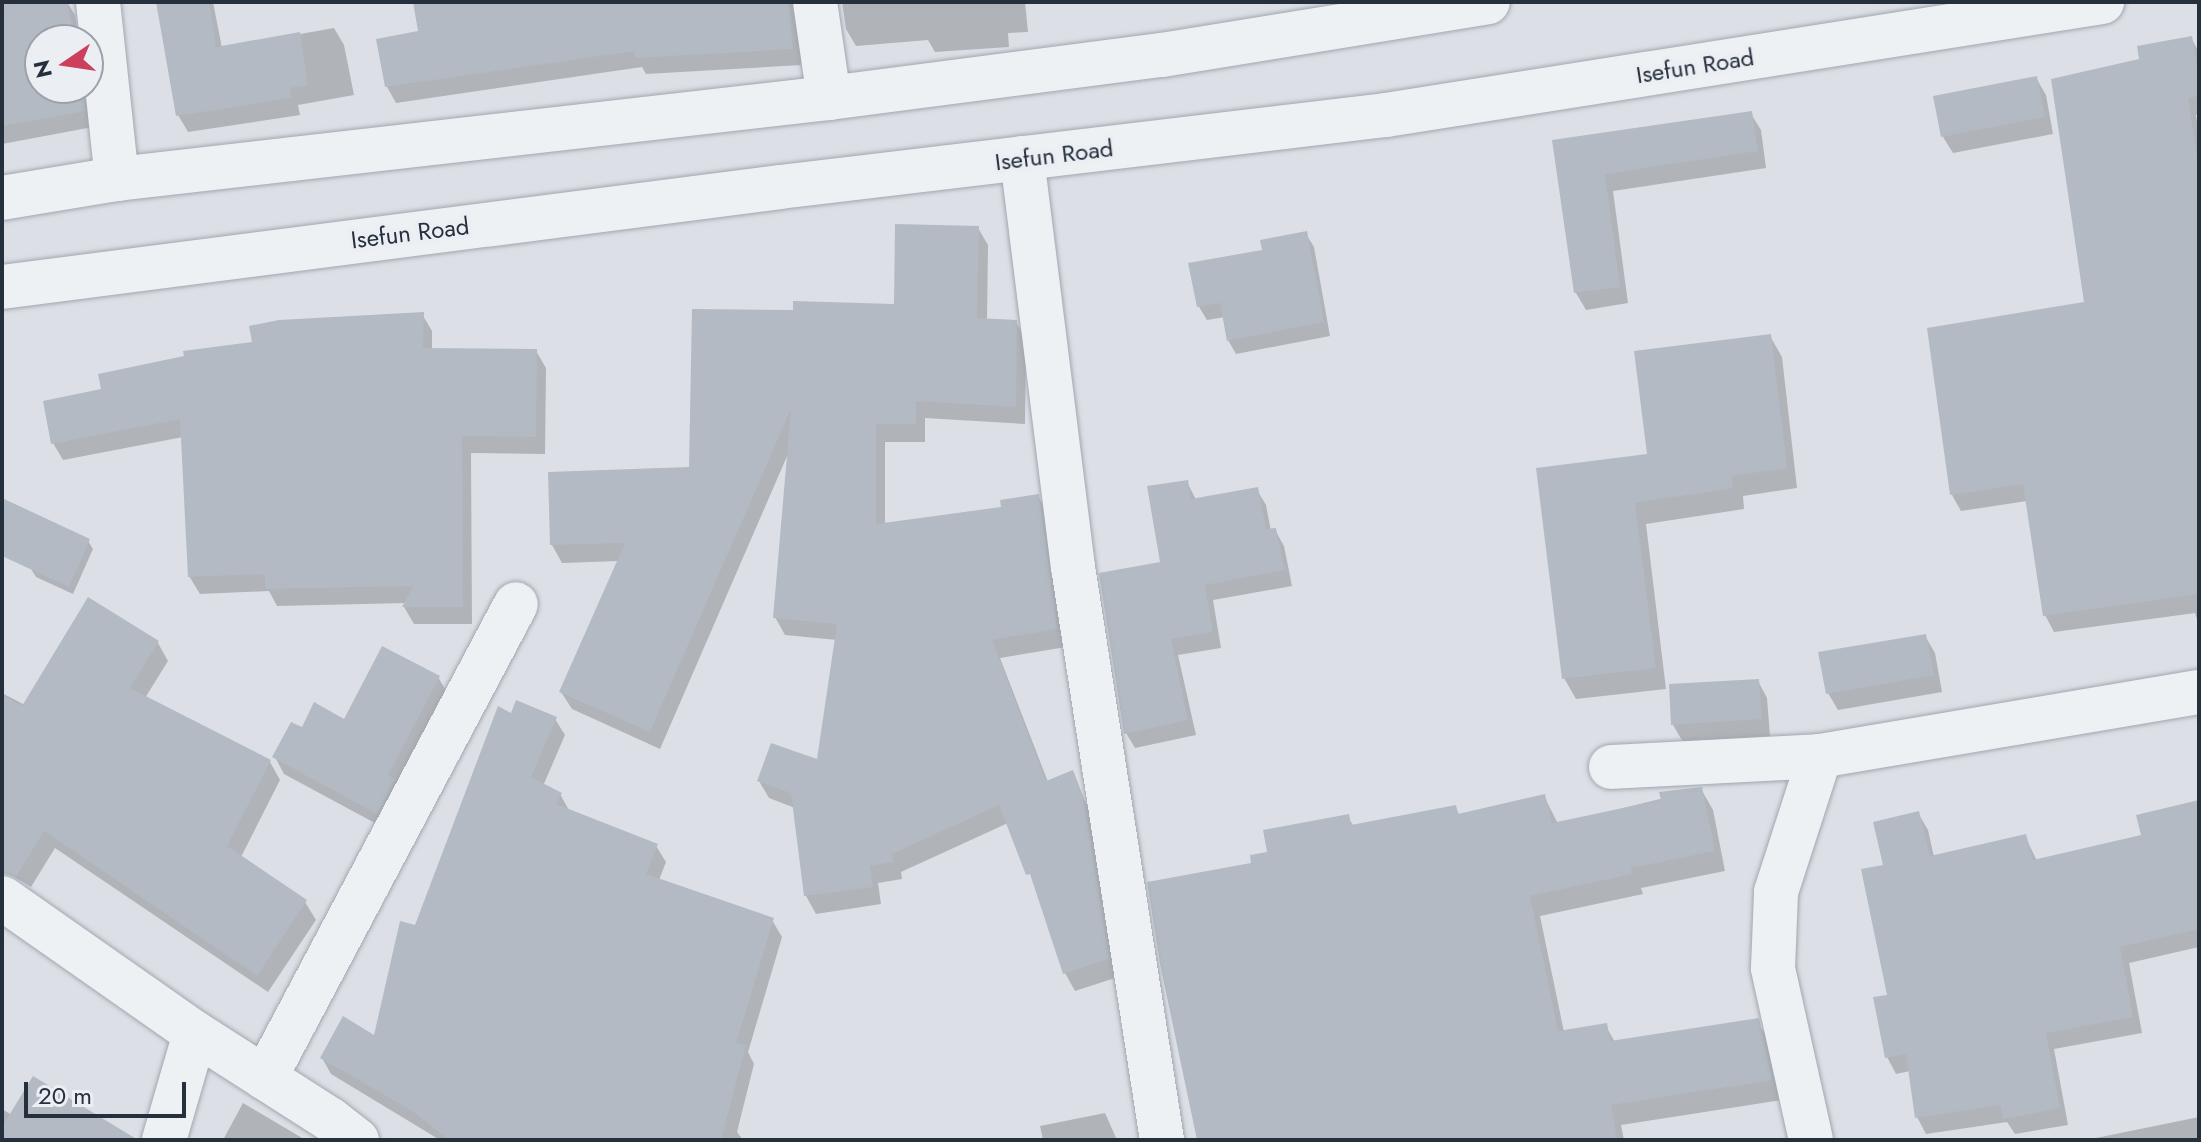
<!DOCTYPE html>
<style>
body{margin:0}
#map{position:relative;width:2201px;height:1142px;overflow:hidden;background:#dce0e6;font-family:Jost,sans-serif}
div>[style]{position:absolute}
.shadow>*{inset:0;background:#0003}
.building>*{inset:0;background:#b3bac3}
.roads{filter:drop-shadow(0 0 2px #a2a7b0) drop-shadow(0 0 2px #a2a7b0)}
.minor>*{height:44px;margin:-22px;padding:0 22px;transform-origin:22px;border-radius:22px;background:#eef1f4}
span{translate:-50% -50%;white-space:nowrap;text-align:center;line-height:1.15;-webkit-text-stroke:8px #ebeff4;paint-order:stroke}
.street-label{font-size:24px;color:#262f3c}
.frame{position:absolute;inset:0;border:4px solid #262f3c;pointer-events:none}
.north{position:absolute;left:24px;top:24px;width:80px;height:80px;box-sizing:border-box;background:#ebeff4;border:2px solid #9ca2aa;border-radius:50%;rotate:257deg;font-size:22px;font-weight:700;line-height:32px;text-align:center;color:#262f3c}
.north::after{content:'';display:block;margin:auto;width:28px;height:36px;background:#cc405c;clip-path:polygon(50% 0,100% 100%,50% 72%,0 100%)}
.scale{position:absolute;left:24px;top:1082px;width:162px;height:36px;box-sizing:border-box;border:4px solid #262f3c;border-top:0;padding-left:10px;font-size:24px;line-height:28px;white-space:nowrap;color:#262f3c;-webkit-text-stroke:6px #ebeff4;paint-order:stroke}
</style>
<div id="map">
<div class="shadow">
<i style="clip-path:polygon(2px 2px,67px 2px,75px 15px,79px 40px,40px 40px,40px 88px,86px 88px,93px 127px,2px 144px)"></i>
<i style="clip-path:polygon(158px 2px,213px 2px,222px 48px,334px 28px,344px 45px,354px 95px,298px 105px,300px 115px,188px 132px,178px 115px)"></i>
<i style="clip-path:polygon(425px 2px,805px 2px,801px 65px,646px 74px,642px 67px,396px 103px,387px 87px,420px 33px)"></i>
<i style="clip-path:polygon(842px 2px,1025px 2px,1028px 32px,1008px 33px,1009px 47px,935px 52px,928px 40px,856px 46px,846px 29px)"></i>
<i style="clip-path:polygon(2191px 38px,2199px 52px,2199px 114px,2196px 115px,2199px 134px,2199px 625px,2195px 613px,2054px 632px,2045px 615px,2027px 501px,1961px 511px,1952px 495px,2087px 303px,2141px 60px)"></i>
<i style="clip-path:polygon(2036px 78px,2046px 95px,2053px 134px,1953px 153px,1943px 137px)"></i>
<i style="clip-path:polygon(1751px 114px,1761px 130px,1766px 168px,1613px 191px,1628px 303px,1586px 310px,1576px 293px,1554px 141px)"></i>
<i style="clip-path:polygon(978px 228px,988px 245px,987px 321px,1016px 322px,1026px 340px,1025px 424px,925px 418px,925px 442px,885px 442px,885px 525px,1003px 509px,1038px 496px,1048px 514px,1066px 647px,1000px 658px,1048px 782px,1072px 773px,1092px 816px,1118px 977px,1075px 991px,1065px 973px,1039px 892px,1008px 823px,901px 872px,902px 879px,878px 883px,881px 904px,816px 914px,806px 896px,795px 808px,769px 798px,759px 781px,819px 761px,837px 640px,785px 635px,775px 617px,788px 454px,660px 749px,572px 709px,561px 692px,619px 561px,562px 563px,552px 545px,691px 469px,795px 312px,896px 306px)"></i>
<i style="clip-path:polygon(1306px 234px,1314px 247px,1330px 336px,1236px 354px,1228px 340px,1225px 317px,1207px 320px,1199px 307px,1264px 251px)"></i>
<i style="clip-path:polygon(422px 314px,432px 331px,432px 350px,536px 351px,546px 368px,545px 454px,471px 453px,472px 624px,414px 624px,404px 607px,406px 603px,277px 606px,269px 591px,200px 594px,189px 576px,183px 437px,63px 460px,53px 443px,103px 391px,254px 344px)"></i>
<i style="clip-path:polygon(1770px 336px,1782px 357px,1797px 488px,1743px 496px,1744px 509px,1646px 524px,1666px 689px,1576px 699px,1564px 678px,1649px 456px)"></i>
<i style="clip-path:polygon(1187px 482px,1196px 500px,1257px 490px,1266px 505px,1271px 531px,1275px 530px,1284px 546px,1292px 586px,1213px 600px,1221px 648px,1178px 655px,1196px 735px,1135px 748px,1126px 733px,1162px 563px)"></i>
<i style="clip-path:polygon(88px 541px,93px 549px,73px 594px,36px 577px,31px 569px)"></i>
<i style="clip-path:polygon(1925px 636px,1935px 653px,1942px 692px,1838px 710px,1828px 693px)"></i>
<i style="clip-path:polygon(158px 643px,168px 661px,145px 698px,270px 762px,280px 780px,241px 857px,305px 902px,316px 920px,268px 992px,55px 848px,31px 887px,2px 870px,2px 693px,25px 705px)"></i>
<i style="clip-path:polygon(438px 677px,448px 694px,386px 829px,284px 774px,275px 757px,303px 730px,345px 721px)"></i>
<i style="clip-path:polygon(1758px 681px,1767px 698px,1770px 736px,1683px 742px,1673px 725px)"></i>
<i style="clip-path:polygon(512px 716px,555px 719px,565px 735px,543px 786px,560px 794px,570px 812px,656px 846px,666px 862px,659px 880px,772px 920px,782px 937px,748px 1052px,754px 1064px,737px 1132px,743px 1140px,440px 1140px,331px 1074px,322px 1058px,375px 1038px,417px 927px)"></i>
<i style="clip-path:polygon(1701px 789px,1713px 810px,1725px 871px,1641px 888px,1643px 894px,1540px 916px,1564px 1032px,1605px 1025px,1615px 1042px,1757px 1021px,1769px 1041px,1782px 1100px,1621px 1125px,1624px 1140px,1199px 1140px,1254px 865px,1270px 853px,1348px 817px,1354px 827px,1455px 807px,1460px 816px,1544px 796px,1558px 824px)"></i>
<i style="clip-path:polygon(2199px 803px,2199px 947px,2129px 963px,2142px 1033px,2054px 1049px,2068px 1125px,2015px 1134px,2007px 1122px,1926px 1134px,1917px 1117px,1910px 1071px,1896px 1074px,1887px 1057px,1889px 997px,1886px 866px,1918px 813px,1928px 830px,1934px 857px,2025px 836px,2037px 861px,2143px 836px)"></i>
<i style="clip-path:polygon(243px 1103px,304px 1139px,304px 1140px,223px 1140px)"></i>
<i style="clip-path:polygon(2px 1109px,12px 1115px,120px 1140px,2px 1140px)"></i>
<i style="clip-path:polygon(1105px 1113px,1117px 1140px,1043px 1140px,1040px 1126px)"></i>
<i style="clip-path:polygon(2199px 1117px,2199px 1140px,2096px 1140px,2096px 1138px)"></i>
</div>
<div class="building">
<i style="clip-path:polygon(2px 2px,67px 2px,75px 40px,40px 40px,40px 88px,82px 88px,85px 111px,2px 126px)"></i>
<i style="clip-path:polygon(156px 2px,209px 2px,216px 47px,300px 32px,308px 85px,290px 88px,291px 98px,176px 116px)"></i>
<i style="clip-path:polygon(413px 2px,789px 2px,793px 49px,635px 58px,634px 51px,385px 87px,376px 39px,418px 31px)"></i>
<i style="clip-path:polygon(2192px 36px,2199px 75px,2199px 96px,2188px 98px,2199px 170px,2199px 594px,2043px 616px,2023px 484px,1950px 495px,1927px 328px,2084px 302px,2051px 79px,2139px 59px,2137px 46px)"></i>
<i style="clip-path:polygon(2037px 76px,2045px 117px,1941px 137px,1933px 96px)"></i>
<i style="clip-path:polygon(1752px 111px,1758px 151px,1605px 174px,1620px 287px,1574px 293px,1552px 140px)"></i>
<i style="clip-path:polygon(895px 224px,979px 226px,977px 318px,1017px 320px,1016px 407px,916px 401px,916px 424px,876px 424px,876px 524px,1001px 507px,1000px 500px,1039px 494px,1057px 629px,992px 640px,1046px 781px,1073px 770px,1083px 796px,1109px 959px,1063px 974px,1030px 874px,1026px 875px,999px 805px,892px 854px,893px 862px,870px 866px,873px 887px,804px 896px,791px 793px,757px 781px,771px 743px,817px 759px,837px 624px,773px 618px,791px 409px,650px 732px,559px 692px,625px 543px,550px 545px,548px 472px,689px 467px,692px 309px,793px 310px,793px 301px,894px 304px)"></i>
<i style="clip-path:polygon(1307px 231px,1324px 322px,1227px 341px,1220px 303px,1197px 307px,1188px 263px,1262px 250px,1260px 240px)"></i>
<i style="clip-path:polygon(424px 312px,423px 348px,537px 349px,536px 437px,462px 436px,463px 607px,402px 607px,413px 586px,265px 589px,265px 574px,188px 577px,180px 419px,51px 444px,43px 401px,101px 389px,98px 374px,184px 356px,183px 351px,252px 342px,249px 326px,279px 320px)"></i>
<i style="clip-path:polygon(1771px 334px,1787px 468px,1732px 476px,1733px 488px,1635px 503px,1656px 668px,1562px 679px,1536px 468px,1647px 454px,1634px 351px)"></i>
<i style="clip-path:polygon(1188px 480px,1191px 499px,1258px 487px,1266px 529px,1276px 528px,1285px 570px,1205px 585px,1213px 632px,1171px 639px,1188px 720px,1124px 734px,1099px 573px,1160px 562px,1147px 486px)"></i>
<i style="clip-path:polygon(2px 498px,90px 539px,69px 587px,2px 556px)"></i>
<i style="clip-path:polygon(88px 597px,159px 641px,130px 688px,271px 760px,227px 846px,307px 900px,257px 976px,44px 831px,16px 877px,2px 873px,2px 695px,22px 706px)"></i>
<i style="clip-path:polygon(1926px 634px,1934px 675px,1826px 694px,1818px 652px)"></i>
<i style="clip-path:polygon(382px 646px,440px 676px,388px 775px,395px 779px,377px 814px,272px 757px,291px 722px,302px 727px,314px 702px,344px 719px)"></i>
<i style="clip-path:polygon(1759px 679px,1762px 719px,1671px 725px,1669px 684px)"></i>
<i style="clip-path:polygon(516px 700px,557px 717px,531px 777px,562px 793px,556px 804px,658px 844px,646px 874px,774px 918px,736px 1043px,746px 1045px,721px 1140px,450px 1140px,412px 1111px,320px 1058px,343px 1016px,374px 1035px,400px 921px,415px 925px,498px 706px,511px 713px)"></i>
<i style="clip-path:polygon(1702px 787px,1715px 851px,1631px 868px,1632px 874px,1530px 896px,1558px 1031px,1607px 1023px,1610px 1041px,1759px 1018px,1772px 1080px,1611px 1105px,1617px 1140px,1197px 1140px,1160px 964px,1147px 882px,1251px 863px,1250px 855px,1267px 852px,1263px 830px,1349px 814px,1351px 825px,1456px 805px,1458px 814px,1545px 794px,1552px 823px,1661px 800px,1659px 792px)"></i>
<i style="clip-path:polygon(2199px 800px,2199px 929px,2120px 947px,2133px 1017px,2046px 1033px,2060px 1108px,2003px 1119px,2000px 1105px,1915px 1118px,1906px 1054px,1885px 1058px,1873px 997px,1887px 995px,1861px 869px,1883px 865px,1873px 822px,1919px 811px,1930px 856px,2026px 834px,2033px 860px,2141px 835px,2136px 815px)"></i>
<i style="clip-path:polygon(33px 1076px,138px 1140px,2px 1140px,2px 1127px)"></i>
</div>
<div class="roads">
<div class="minor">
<i style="left:98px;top:2px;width:178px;rotate:83.9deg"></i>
<i style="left:815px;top:2px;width:97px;rotate:81.7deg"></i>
<i style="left:1022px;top:158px;width:412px;rotate:82.9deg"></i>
<i style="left:1073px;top:567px;width:580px;rotate:81.17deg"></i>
<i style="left:2px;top:198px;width:117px;rotate:-9.4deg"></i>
<i style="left:117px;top:179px;width:717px;rotate:-6.49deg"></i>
<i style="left:829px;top:98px;width:336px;rotate:-7.4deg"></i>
<i style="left:1162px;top:55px;width:330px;rotate:-9.2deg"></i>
<i style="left:2px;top:287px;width:784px;rotate:-7.32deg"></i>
<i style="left:780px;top:187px;width:610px;rotate:-6.78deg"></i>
<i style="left:1386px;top:115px;width:725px;rotate:-8.97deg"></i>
<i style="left:1611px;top:767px;width:209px;rotate:-3deg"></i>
<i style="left:1820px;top:756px;width:384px;rotate:-9.6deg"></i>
<i style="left:2px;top:898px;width:236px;rotate:35deg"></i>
<i style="left:195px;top:1033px;width:161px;rotate:32.6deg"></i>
<i style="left:331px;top:1120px;width:33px;rotate:38deg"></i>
<i style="left:265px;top:1078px;width:536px;rotate:-62.1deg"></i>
<i style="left:164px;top:1140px;width:111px;rotate:-73.8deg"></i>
<i style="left:1811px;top:1140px;width:176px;rotate:-102.5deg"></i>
<i style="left:1773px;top:968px;width:76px;rotate:-87.7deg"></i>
<i style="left:1776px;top:892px;width:143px;rotate:-72.1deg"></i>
</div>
</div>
<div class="street-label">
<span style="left:1695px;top:66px;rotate:-9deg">Isefun Road</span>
<span style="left:1054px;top:155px;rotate:-7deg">Isefun Road</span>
<span style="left:410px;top:233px;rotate:-7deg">Isefun Road</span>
</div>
<div class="frame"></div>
<div class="north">N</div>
<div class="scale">20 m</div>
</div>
